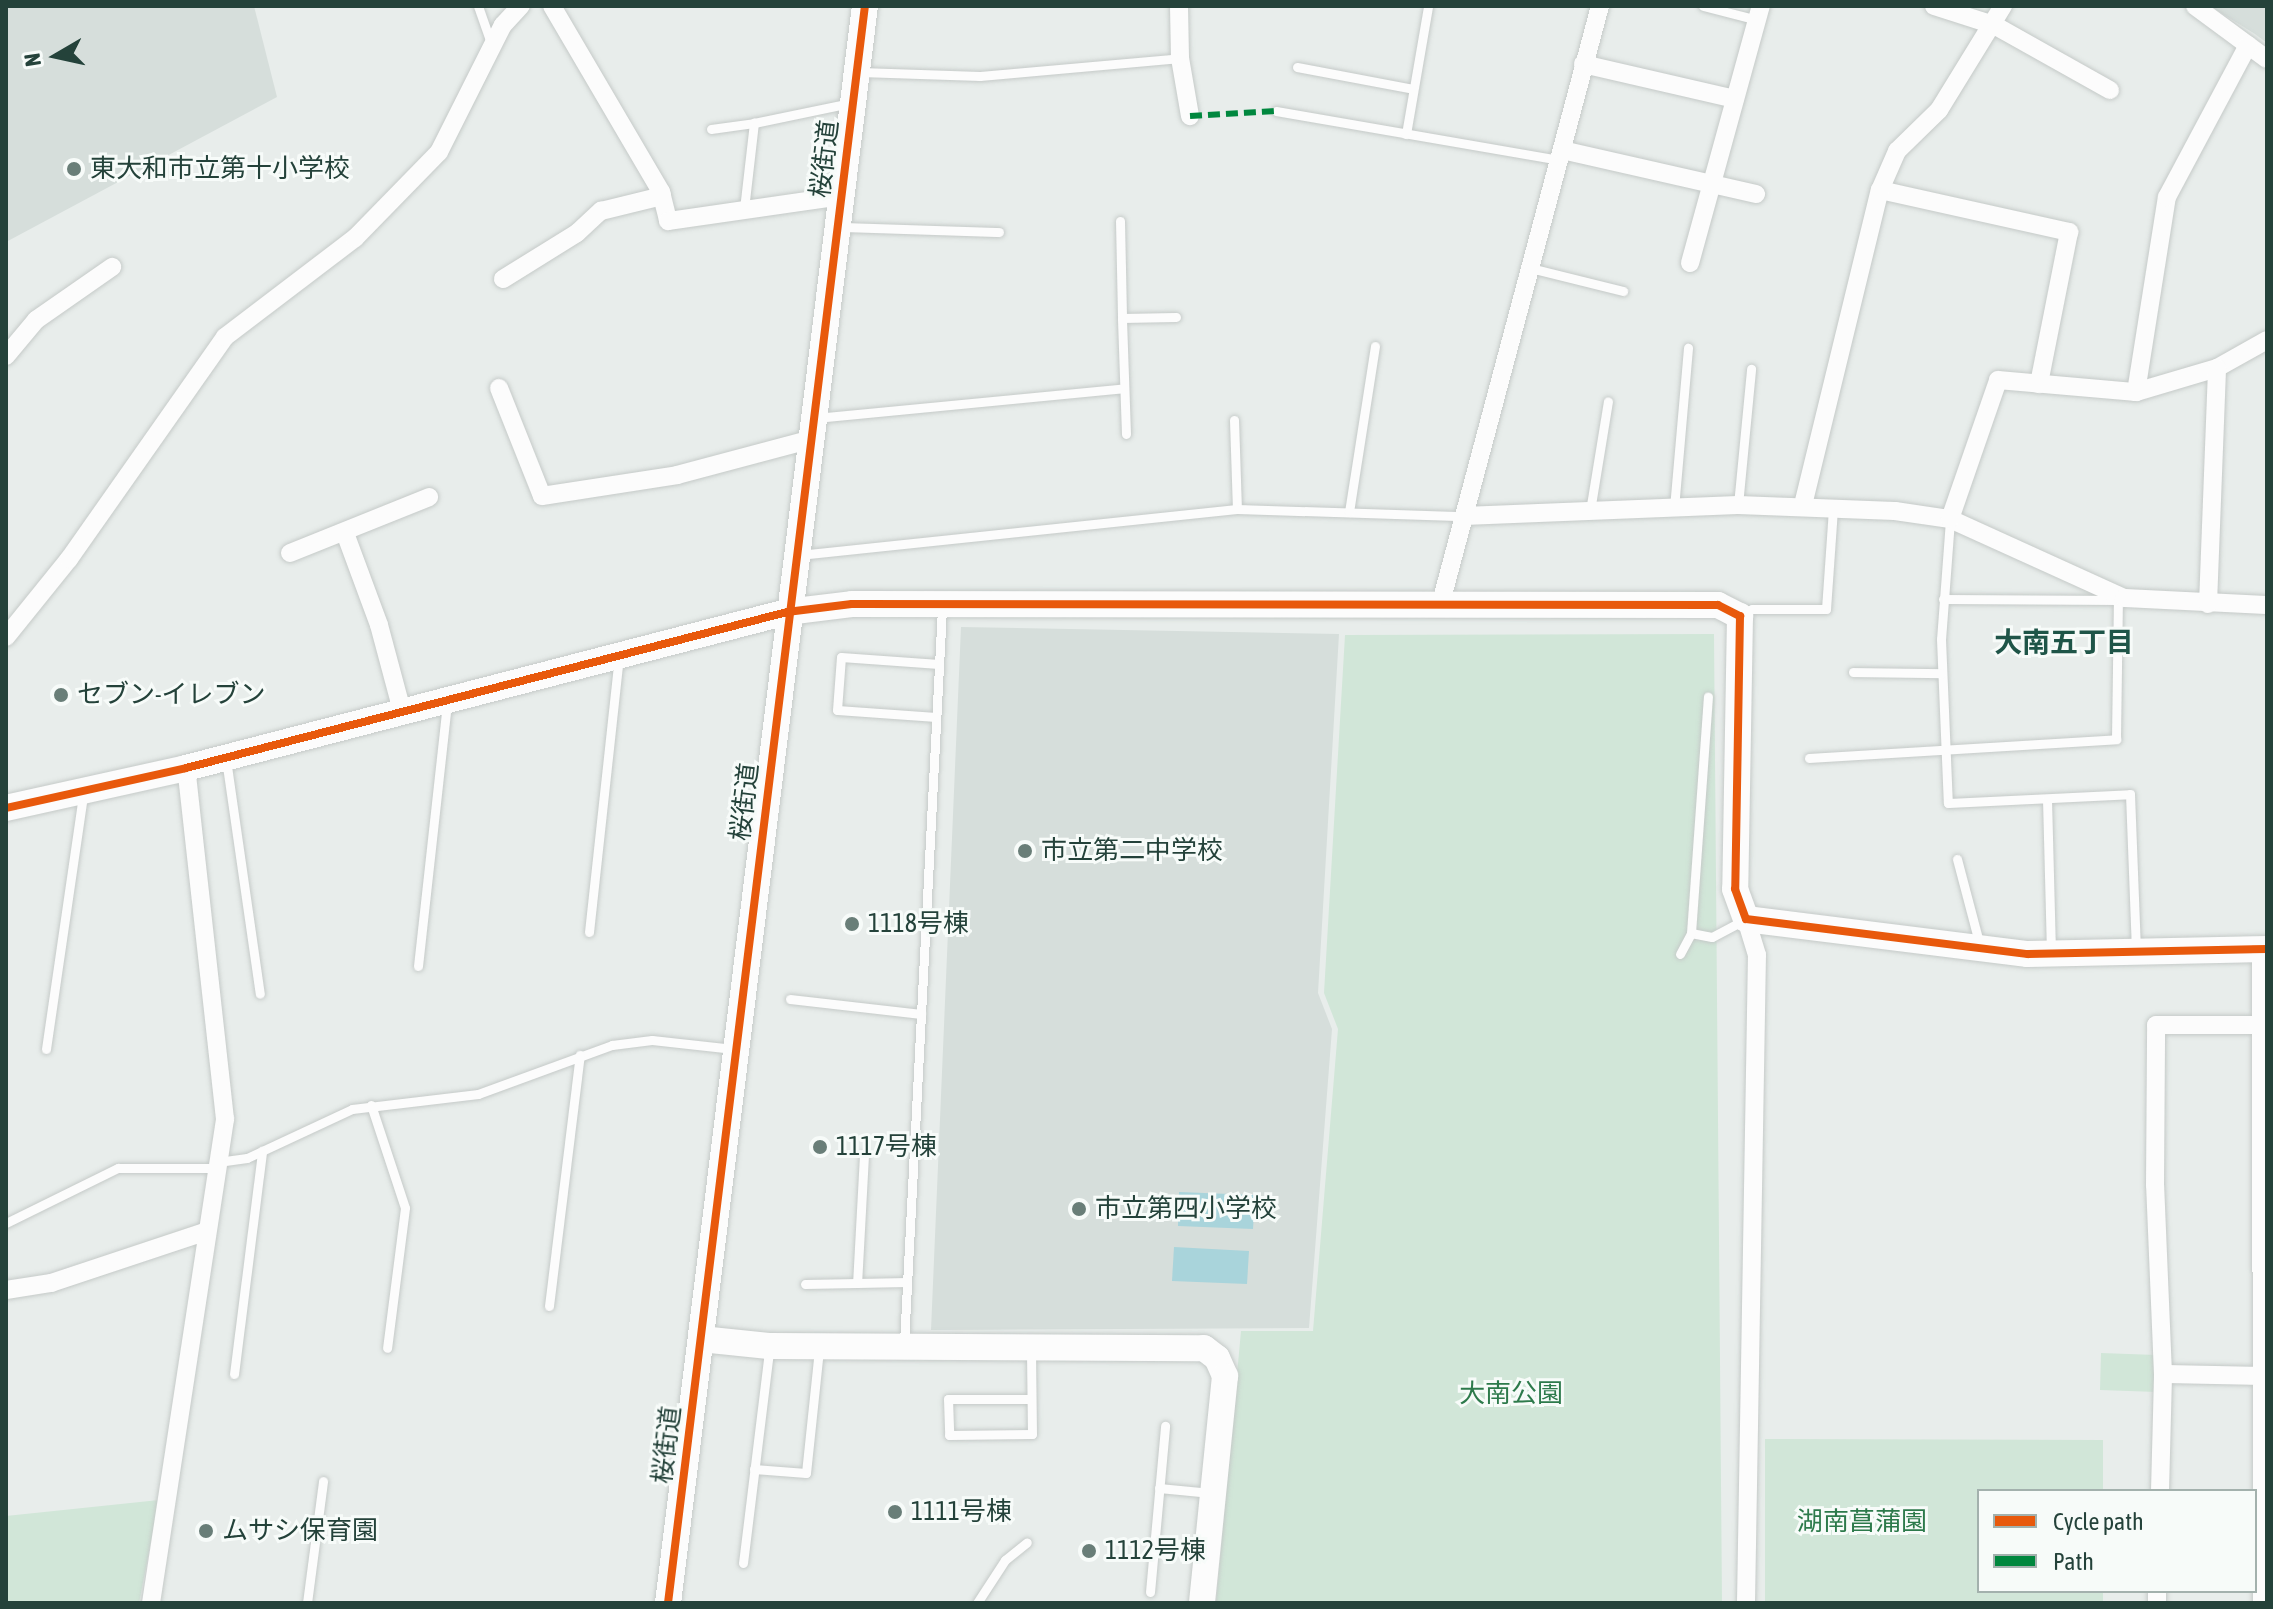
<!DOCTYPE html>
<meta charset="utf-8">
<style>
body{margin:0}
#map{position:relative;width:2273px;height:1609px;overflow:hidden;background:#e8edeb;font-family:"Asap Condensed","Noto Sans JP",sans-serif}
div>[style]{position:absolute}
.built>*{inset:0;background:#d6dedb}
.green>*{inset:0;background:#d1e6d8}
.water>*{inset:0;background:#a9d4db}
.roads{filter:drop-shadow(0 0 2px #c5cac8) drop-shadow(0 0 2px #c5cac8)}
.lane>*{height:9px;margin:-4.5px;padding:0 4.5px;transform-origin:4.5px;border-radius:4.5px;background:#fcfcfc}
.street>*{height:18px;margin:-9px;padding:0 9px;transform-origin:9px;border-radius:9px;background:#fcfcfc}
.secondary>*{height:26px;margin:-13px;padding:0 13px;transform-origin:13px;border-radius:13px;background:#fcfcfc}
.quiet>*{height:6px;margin-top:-3px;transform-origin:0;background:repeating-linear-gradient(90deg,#00873e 0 12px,transparent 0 18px)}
.cycleway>*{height:8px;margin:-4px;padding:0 4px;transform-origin:4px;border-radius:4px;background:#e8590c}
.dots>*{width:22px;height:22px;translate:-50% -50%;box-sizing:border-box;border:4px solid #f7fbf9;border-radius:50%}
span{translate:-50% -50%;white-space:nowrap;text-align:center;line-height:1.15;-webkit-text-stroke:6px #f7fbf9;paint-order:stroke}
.street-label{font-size:26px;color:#24423a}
.poi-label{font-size:26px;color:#24423a}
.left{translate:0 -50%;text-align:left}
.park-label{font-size:26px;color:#2d7a4b}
.neighbourhood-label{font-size:28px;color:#1f5548;font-weight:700}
.frame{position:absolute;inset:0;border:8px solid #24423a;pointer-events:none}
.legend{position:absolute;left:1977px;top:1489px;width:280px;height:104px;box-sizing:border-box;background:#f7fbf9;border:2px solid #a3b1ad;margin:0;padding:10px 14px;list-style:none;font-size:24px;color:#24423a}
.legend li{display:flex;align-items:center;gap:16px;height:40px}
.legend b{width:40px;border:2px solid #a3b1ad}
.north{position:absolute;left:16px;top:16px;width:80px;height:80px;-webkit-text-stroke:6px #f7fbf9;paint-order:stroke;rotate:261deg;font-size:22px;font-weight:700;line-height:32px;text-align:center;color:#24423a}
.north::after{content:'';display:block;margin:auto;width:28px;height:36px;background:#24423a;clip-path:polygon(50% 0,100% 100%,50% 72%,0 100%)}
</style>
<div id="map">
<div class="built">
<i style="clip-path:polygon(6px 6px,254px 6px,277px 97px,6px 242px)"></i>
<i style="clip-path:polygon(2210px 6px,2267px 6px,2267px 43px,2255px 34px)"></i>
<i style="clip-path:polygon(961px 627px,1339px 634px,1318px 993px,1332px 1029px,1309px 1328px,931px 1330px)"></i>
</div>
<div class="green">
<i style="clip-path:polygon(1714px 634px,1722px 1603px,1216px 1603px,1241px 1331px,1313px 1331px,1338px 1029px,1324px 993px,1345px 635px)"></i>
<i style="clip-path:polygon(2101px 1353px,2156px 1355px,2157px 1392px,2100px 1390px)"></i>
<i style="clip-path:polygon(1765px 1439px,2103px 1440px,2103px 1491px,1979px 1491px,1979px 1591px,2103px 1591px,2103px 1603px,1765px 1603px)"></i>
<i style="clip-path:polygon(159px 1500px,139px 1603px,6px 1603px,6px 1516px)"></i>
</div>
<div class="water">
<i style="clip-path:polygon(1179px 1192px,1255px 1195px,1253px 1229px,1178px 1226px)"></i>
<i style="clip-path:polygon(1174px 1247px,1249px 1251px,1247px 1284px,1172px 1281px)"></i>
</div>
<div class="roads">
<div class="lane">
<i style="left:478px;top:6px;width:42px;rotate:70.7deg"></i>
<i style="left:1703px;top:6px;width:57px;rotate:14.3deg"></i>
<i style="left:1297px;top:67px;width:118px;rotate:10.7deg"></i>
<i style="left:860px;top:72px;width:120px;rotate:1.9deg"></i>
<i style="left:980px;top:76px;width:201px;rotate:-5.1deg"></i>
<i style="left:1276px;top:111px;width:287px;rotate:9.8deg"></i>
<i style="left:711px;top:129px;width:43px;rotate:-7.9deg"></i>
<i style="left:1406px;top:134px;width:130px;rotate:-80.2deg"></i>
<i style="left:744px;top:209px;width:87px;rotate:-83.4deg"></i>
<i style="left:754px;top:123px;width:99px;rotate:-11.7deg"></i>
<i style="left:1120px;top:221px;width:97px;rotate:88.8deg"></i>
<i style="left:840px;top:227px;width:159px;rotate:1.8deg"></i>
<i style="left:1530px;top:268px;width:96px;rotate:13.9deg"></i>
<i style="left:815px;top:418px;width:310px;rotate:-5.5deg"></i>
<i style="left:1234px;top:420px;width:89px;rotate:88.1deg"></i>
<i style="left:1237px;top:509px;width:227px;rotate:1.8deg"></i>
<i style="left:1126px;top:434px;width:116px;rotate:-92deg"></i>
<i style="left:1122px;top:318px;width:54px;rotate:-1.1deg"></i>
<i style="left:1738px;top:505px;width:137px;rotate:-84.5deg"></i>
<i style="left:1674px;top:508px;width:161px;rotate:-85deg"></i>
<i style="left:1590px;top:511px;width:111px;rotate:-80.7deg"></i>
<i style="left:1349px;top:512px;width:168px;rotate:-81.1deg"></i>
<i style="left:1950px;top:520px;width:119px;rotate:94.3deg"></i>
<i style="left:1941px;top:639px;width:164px;rotate:87.6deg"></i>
<i style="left:1948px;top:803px;width:182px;rotate:-2.8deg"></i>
<i style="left:2130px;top:794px;width:154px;rotate:87.8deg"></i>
<i style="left:799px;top:555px;width:440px;rotate:-6deg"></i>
<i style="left:1943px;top:599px;width:178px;rotate:0.3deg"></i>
<i style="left:1743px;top:614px;width:10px;rotate:-29deg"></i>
<i style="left:1752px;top:609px;width:74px"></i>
<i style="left:1826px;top:609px;width:100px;rotate:-86deg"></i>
<i style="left:1853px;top:672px;width:88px;rotate:0.7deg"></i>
<i style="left:936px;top:717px;width:99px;rotate:-176deg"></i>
<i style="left:837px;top:710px;width:53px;rotate:-85.7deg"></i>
<i style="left:841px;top:657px;width:98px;rotate:4.1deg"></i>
<i style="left:1809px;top:758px;width:308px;rotate:-3.5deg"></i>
<i style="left:2116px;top:739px;width:136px;rotate:-89.2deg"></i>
<i style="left:226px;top:759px;width:237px;rotate:81.8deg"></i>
<i style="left:2047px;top:799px;width:152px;rotate:88.5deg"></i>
<i style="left:1957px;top:859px;width:90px;rotate:75.2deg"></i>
<i style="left:589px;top:932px;width:277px;rotate:-83.8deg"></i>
<i style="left:1691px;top:933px;width:21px;rotate:11deg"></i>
<i style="left:1712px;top:937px;width:38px;rotate:-28deg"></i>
<i style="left:1680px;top:954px;width:24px;rotate:-62deg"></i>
<i style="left:1691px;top:933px;width:237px;rotate:-85.9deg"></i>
<i style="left:418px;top:966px;width:265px;rotate:-83.7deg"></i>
<i style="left:790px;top:999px;width:132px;rotate:6.5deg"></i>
<i style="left:46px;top:1049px;width:257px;rotate:-81.7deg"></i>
<i style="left:371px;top:1105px;width:108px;rotate:71.7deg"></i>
<i style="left:405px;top:1208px;width:141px;rotate:97.3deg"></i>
<i style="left:864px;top:1155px;width:128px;rotate:93.1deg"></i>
<i style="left:857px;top:1283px;width:50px;rotate:-1.1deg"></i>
<i style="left:218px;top:1162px;width:29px;rotate:-8deg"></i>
<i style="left:247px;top:1158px;width:116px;rotate:-25deg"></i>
<i style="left:352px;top:1109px;width:127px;rotate:-6.8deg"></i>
<i style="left:478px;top:1094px;width:143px;rotate:-20.1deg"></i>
<i style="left:612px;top:1045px;width:40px;rotate:-7.1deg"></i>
<i style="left:652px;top:1040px;width:82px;rotate:6.3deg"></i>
<i style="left:6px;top:1223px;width:125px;rotate:-26.2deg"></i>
<i style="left:118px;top:1168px;width:99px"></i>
<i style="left:805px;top:1284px;width:52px;rotate:-1.1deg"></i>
<i style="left:549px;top:1306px;width:253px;rotate:-83deg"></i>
<i style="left:904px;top:1343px;width:737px;rotate:-87.04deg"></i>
<i style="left:234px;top:1374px;width:225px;rotate:-82.8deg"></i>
<i style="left:1031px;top:1399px;width:83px;rotate:180deg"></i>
<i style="left:948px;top:1399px;width:36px;rotate:88deg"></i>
<i style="left:949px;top:1435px;width:83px;rotate:-0.7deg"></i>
<i style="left:1032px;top:1434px;width:83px;rotate:-90.7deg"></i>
<i style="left:754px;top:1469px;width:52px;rotate:4.4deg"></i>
<i style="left:806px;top:1473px;width:125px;rotate:-84deg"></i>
<i style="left:1159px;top:1488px;width:52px;rotate:5.5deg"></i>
<i style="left:743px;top:1563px;width:215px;rotate:-83deg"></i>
<i style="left:1150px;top:1592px;width:167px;rotate:-84.8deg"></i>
<i style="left:307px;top:1603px;width:123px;rotate:-82.5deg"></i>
<i style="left:977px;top:1603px;width:51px;rotate:-56.9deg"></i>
<i style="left:1005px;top:1560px;width:28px;rotate:-39deg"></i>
</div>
<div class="street">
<i style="left:552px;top:6px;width:216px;rotate:59.6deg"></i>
<i style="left:661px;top:192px;width:30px;rotate:76deg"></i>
<i style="left:668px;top:221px;width:175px;rotate:-8.2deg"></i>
<i style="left:1179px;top:6px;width:52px;rotate:88.9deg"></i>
<i style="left:1180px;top:58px;width:59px;rotate:80.2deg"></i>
<i style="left:1934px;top:6px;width:63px;rotate:17.6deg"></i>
<i style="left:1994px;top:25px;width:133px;rotate:29.3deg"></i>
<i style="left:2195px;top:6px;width:89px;rotate:36.4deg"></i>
<i style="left:1583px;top:64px;width:156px;rotate:13deg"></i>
<i style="left:1562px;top:150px;width:199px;rotate:12.8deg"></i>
<i style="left:1880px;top:190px;width:194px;rotate:12.5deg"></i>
<i style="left:2069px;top:232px;width:155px;rotate:101.2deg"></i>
<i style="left:1690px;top:263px;width:267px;rotate:-74.6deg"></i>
<i style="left:503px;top:279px;width:87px;rotate:-31.9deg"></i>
<i style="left:577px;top:233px;width:33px;rotate:-43deg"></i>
<i style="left:601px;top:211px;width:63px;rotate:-13.8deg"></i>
<i style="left:6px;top:356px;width:47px;rotate:-50.2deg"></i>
<i style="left:36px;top:320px;width:93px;rotate:-34.9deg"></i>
<i style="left:499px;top:388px;width:116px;rotate:68.3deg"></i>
<i style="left:542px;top:496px;width:137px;rotate:-8.8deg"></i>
<i style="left:677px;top:475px;width:137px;rotate:-14.9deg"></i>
<i style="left:2136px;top:392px;width:197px;rotate:-81deg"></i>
<i style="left:2167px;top:197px;width:172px;rotate:-61.9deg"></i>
<i style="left:1803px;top:505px;width:324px;rotate:-76.3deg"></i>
<i style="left:1880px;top:190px;width:43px;rotate:-66.4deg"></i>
<i style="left:1897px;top:151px;width:59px;rotate:-44.3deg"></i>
<i style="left:1939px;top:110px;width:122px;rotate:-58.4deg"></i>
<i style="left:1464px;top:516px;width:274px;rotate:-2.3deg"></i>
<i style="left:1738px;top:505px;width:157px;rotate:2.2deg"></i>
<i style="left:1895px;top:511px;width:56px;rotate:8.3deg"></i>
<i style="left:1950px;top:519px;width:191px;rotate:24.4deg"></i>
<i style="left:2124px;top:598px;width:143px;rotate:2.8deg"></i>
<i style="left:1950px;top:519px;width:147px;rotate:-70.9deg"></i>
<i style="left:1998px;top:380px;width:139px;rotate:5deg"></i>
<i style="left:2136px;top:392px;width:84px;rotate:-16.5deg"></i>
<i style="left:2217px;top:368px;width:57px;rotate:-29.2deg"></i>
<i style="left:345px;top:533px;width:98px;rotate:69.7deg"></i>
<i style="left:379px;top:625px;width:89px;rotate:75deg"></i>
<i style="left:290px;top:553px;width:150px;rotate:-21.9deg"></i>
<i style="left:2208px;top:604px;width:236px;rotate:-87.8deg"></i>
<i style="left:1440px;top:606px;width:621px;rotate:-75.07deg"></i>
<i style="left:6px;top:637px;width:100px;rotate:-51.1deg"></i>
<i style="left:69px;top:559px;width:271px;rotate:-54.9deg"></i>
<i style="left:225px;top:337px;width:163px;rotate:-37.3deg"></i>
<i style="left:355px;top:238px;width:120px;rotate:-45.7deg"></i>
<i style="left:439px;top:152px;width:142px;rotate:-63.3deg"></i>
<i style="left:503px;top:25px;width:26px;rotate:-47deg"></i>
<i style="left:2261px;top:949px;width:654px;rotate:89.91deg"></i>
<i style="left:6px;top:1290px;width:46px;rotate:-8.8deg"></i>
<i style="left:51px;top:1283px;width:164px;rotate:-18.4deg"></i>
<i style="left:2163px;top:1374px;width:104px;rotate:1.1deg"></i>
<i style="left:2160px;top:1491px;width:117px;rotate:-88.5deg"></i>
<i style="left:2163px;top:1374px;width:189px;rotate:-92.4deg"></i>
<i style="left:2155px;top:1185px;width:160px;rotate:-89.6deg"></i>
<i style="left:2156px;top:1025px;width:111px"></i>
<i style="left:151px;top:1603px;width:490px;rotate:-81.3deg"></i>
<i style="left:225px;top:1119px;width:353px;rotate:-96.3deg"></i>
<i style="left:1746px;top:1603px;width:648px;rotate:-89.03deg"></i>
<i style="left:1757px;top:955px;width:38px;rotate:-107deg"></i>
<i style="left:2157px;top:1603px;width:12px;rotate:-90deg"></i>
</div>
<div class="secondary">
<i style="left:6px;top:808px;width:184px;rotate:-12.5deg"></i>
<i style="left:186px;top:768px;width:621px;rotate:-14.55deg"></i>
<i style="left:787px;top:612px;width:65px;rotate:-7deg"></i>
<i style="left:852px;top:604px;width:866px;rotate:0.07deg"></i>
<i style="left:1718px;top:605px;width:25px;rotate:27deg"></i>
<i style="left:1740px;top:616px;width:273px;rotate:91deg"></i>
<i style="left:1735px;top:889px;width:32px;rotate:70deg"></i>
<i style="left:1746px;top:919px;width:284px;rotate:7.1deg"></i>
<i style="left:2028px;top:954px;width:239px;rotate:-1.2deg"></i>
<i style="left:701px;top:1339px;width:68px;rotate:5.9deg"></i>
<i style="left:769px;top:1346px;width:435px;rotate:0.3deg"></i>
<i style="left:1204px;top:1348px;width:16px;rotate:38deg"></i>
<i style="left:1217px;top:1358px;width:20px;rotate:66deg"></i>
<i style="left:1225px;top:1376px;width:228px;rotate:95.8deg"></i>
<i style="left:668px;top:1603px;width:1609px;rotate:-82.97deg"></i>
</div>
</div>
<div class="quiet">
<i style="left:1190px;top:116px;width:86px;rotate:-3.3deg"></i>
</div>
<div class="cycleway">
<i style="left:6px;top:808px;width:184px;rotate:-12.5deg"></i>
<i style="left:186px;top:768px;width:621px;rotate:-14.55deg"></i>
<i style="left:787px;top:612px;width:65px;rotate:-7deg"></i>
<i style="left:852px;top:604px;width:866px;rotate:0.07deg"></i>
<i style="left:1718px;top:605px;width:25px;rotate:27deg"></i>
<i style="left:1740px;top:616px;width:273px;rotate:91deg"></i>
<i style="left:1735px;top:889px;width:32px;rotate:70deg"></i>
<i style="left:1746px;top:919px;width:284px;rotate:7.1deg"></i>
<i style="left:2028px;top:954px;width:239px;rotate:-1.2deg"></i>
<i style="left:668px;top:1603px;width:1609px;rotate:-82.97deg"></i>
</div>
<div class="dots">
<i style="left:74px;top:169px;background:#697e78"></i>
<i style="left:61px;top:695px;background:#697e78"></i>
<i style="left:1025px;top:851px;background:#697e78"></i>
<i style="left:852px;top:924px;background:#697e78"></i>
<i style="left:820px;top:1147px;background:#697e78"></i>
<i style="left:1079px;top:1209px;background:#697e78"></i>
<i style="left:895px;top:1512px;background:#697e78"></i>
<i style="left:206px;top:1531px;background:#697e78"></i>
<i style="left:1089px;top:1551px;background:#697e78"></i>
</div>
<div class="street-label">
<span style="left:825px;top:159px;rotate:-83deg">桜街道</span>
<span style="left:745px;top:802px;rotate:-83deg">桜街道</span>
<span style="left:667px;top:1445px;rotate:-83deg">桜街道</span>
</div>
<div class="poi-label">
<span class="left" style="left:90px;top:169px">東大和市立第十小学校</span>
<span class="left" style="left:77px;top:695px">セブン-イレブン</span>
<span class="left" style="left:1041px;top:851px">市立第二中学校</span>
<span class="left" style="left:868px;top:924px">1118号棟</span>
<span class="left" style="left:836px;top:1147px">1117号棟</span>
<span class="left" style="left:1095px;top:1209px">市立第四小学校</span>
<span class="left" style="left:911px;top:1512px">1111号棟</span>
<span class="left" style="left:222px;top:1531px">ムサシ保育園</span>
<span class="left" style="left:1105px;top:1551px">1112号棟</span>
</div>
<div class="park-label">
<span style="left:1511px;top:1394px">大南公園</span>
<span style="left:1862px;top:1522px">湖南菖蒲園</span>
</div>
<div class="neighbourhood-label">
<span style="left:2064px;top:642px">大南五丁目</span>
</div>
<div class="frame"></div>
<ul class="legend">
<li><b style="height:10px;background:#e8590c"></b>Cycle path</li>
<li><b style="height:10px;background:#00873e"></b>Path</li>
</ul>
<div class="north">N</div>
</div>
